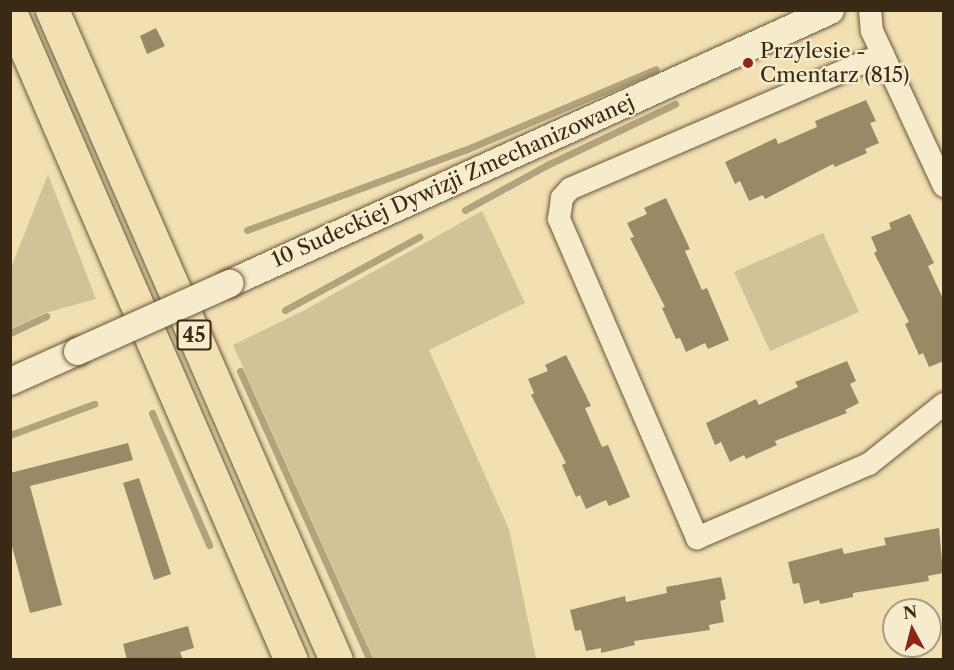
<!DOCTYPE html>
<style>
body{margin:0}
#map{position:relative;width:954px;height:670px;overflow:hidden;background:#f3e0b2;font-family:"Libre Caslon Text",serif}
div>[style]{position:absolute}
.green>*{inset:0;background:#d3c197}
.stream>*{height:7px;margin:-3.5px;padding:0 3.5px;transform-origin:3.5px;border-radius:3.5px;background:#b4a27d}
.building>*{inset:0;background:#9a8867}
.roads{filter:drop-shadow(0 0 2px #68573c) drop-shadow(0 0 2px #68573c)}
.minor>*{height:22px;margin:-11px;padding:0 11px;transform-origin:11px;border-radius:11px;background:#f7ebcd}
.tertiary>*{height:27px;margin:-13.5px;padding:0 13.5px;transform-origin:13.5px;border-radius:13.5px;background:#f7ebcd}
.primary>*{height:33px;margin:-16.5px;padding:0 16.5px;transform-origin:16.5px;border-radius:16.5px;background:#f3e0b2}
.bridges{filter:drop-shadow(0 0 2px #68573c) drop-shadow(0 0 2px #68573c)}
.tertiary-bridge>*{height:27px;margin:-13.5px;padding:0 13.5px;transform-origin:13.5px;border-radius:13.5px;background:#f7ebcd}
.dots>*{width:16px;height:16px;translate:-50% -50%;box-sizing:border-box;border:3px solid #f7ebcd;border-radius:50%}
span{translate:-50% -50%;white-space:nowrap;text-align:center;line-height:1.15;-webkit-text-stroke:4.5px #f7ebcd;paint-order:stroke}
.shield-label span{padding:2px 4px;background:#f7ebcd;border:2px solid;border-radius:4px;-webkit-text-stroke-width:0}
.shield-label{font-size:20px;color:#392915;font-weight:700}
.poi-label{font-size:21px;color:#392915}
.left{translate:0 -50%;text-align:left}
.street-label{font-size:21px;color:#392915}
.frame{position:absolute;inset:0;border:12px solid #392915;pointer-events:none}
.north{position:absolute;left:882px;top:598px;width:60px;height:60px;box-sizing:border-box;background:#f7ebcd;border:2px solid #ab9d83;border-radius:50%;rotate:353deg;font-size:16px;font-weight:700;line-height:24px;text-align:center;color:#392915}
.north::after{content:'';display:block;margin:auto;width:21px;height:27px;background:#8f2418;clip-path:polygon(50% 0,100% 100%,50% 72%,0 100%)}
</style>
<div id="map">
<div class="green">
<i style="clip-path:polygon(48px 174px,96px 299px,45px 313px,11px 329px,11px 268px)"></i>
<i style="clip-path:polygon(482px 211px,525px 303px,429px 350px,509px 529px,536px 659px,374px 659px,233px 345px,303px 311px)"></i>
<i style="clip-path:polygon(823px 233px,859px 312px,770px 351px,734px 272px)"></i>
</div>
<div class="stream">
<i style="left:465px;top:210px;width:94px;rotate:-28.8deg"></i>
<i style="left:547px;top:165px;width:142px;rotate:-25.5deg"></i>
<i style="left:247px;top:230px;width:232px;rotate:-20.2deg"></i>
<i style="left:465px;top:150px;width:207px;rotate:-23deg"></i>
<i style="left:285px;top:310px;width:153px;rotate:-28.6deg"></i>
<i style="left:10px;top:333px;width:40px;rotate:-25deg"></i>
<i style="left:240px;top:371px;width:317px;rotate:65.8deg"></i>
<i style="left:152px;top:413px;width:144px;rotate:66.6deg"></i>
<i style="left:10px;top:435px;width:90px;rotate:-20.3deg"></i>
</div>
<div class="building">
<i style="clip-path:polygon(156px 28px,165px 46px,147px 54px,140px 36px)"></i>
<i style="clip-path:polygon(866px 100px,876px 121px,870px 123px,879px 143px,865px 149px,867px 153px,835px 167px,833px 164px,765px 199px,763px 195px,749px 201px,740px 181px,735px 184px,725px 162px,776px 138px,778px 144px,817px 127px,815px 121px)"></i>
<i style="clip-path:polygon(666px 198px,690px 249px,685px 251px,702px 290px,707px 288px,729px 340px,708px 349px,705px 343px,686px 352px,680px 338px,676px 339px,662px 308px,665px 307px,630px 238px,634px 237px,627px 223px,647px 214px,644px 208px)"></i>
<i style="clip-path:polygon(910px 214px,934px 263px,928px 266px,944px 301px,944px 361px,929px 367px,923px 353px,919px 355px,905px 324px,909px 322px,874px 253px,877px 251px,871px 237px,891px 229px,889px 223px)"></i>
<i style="clip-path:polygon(566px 355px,591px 406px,585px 408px,602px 447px,608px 445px,630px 497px,609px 506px,606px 500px,586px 509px,580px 495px,576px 497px,562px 465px,566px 463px,531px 395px,534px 393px,528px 379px,548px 371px,545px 365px)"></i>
<i style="clip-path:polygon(847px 361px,856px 381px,850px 384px,859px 403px,845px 410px,847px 413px,775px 441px,777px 445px,746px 459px,744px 455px,730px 462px,721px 442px,715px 445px,706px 423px,756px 399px,759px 405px,798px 387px,795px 382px)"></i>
<i style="clip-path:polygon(128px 443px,133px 460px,30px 486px,62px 605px,30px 613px,10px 539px,10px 473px)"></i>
<i style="clip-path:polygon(139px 478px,171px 574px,154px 580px,123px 483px)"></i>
<i style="clip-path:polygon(939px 528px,943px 573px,928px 576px,929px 581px,853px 593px,853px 597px,820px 604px,819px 600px,804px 604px,799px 583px,793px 584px,788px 562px,842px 548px,844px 554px,886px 545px,884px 538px)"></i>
<i style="clip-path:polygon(721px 577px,726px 599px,720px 601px,724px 622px,709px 625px,710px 630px,634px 641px,635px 645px,601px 653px,601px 648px,586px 651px,581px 630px,575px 631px,570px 610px,625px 596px,626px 602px,667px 593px,666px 587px)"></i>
<i style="clip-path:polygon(188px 626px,194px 648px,180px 652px,183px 660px,127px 660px,123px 644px)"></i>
</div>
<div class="roads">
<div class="minor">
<i style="left:870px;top:10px;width:21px;rotate:85deg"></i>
<i style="left:872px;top:31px;width:171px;rotate:65.1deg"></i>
<i style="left:883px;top:54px;width:341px;rotate:156.7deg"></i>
<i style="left:570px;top:189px;width:12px;rotate:132deg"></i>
<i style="left:562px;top:198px;width:21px;rotate:98deg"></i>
<i style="left:559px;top:219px;width:348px;rotate:66.6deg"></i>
<i style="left:697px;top:538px;width:187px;rotate:-23.3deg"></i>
<i style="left:869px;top:464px;width:96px;rotate:-38.7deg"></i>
</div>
<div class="tertiary">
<i style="left:229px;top:283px;width:660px;rotate:-24.43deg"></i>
<i style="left:10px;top:381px;width:73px;rotate:-24.1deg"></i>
</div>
<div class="primary">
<i style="left:52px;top:10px;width:709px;rotate:66.4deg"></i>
<i style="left:10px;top:12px;width:706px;rotate:66.56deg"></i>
</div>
</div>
<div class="bridges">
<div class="tertiary-bridge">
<i style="left:77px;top:351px;width:167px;rotate:-24.1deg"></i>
</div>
</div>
<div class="dots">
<i style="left:748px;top:63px;background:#8f2418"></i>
</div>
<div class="shield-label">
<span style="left:194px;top:335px">45</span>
</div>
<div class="poi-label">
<span class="left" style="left:760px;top:63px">Przylesie -<br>Cmentarz (815)</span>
</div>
<div class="street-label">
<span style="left:453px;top:181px;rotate:-24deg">10 Sudeckiej Dywizji Zmechanizowanej</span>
</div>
<div class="frame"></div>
<div class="north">N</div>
</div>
